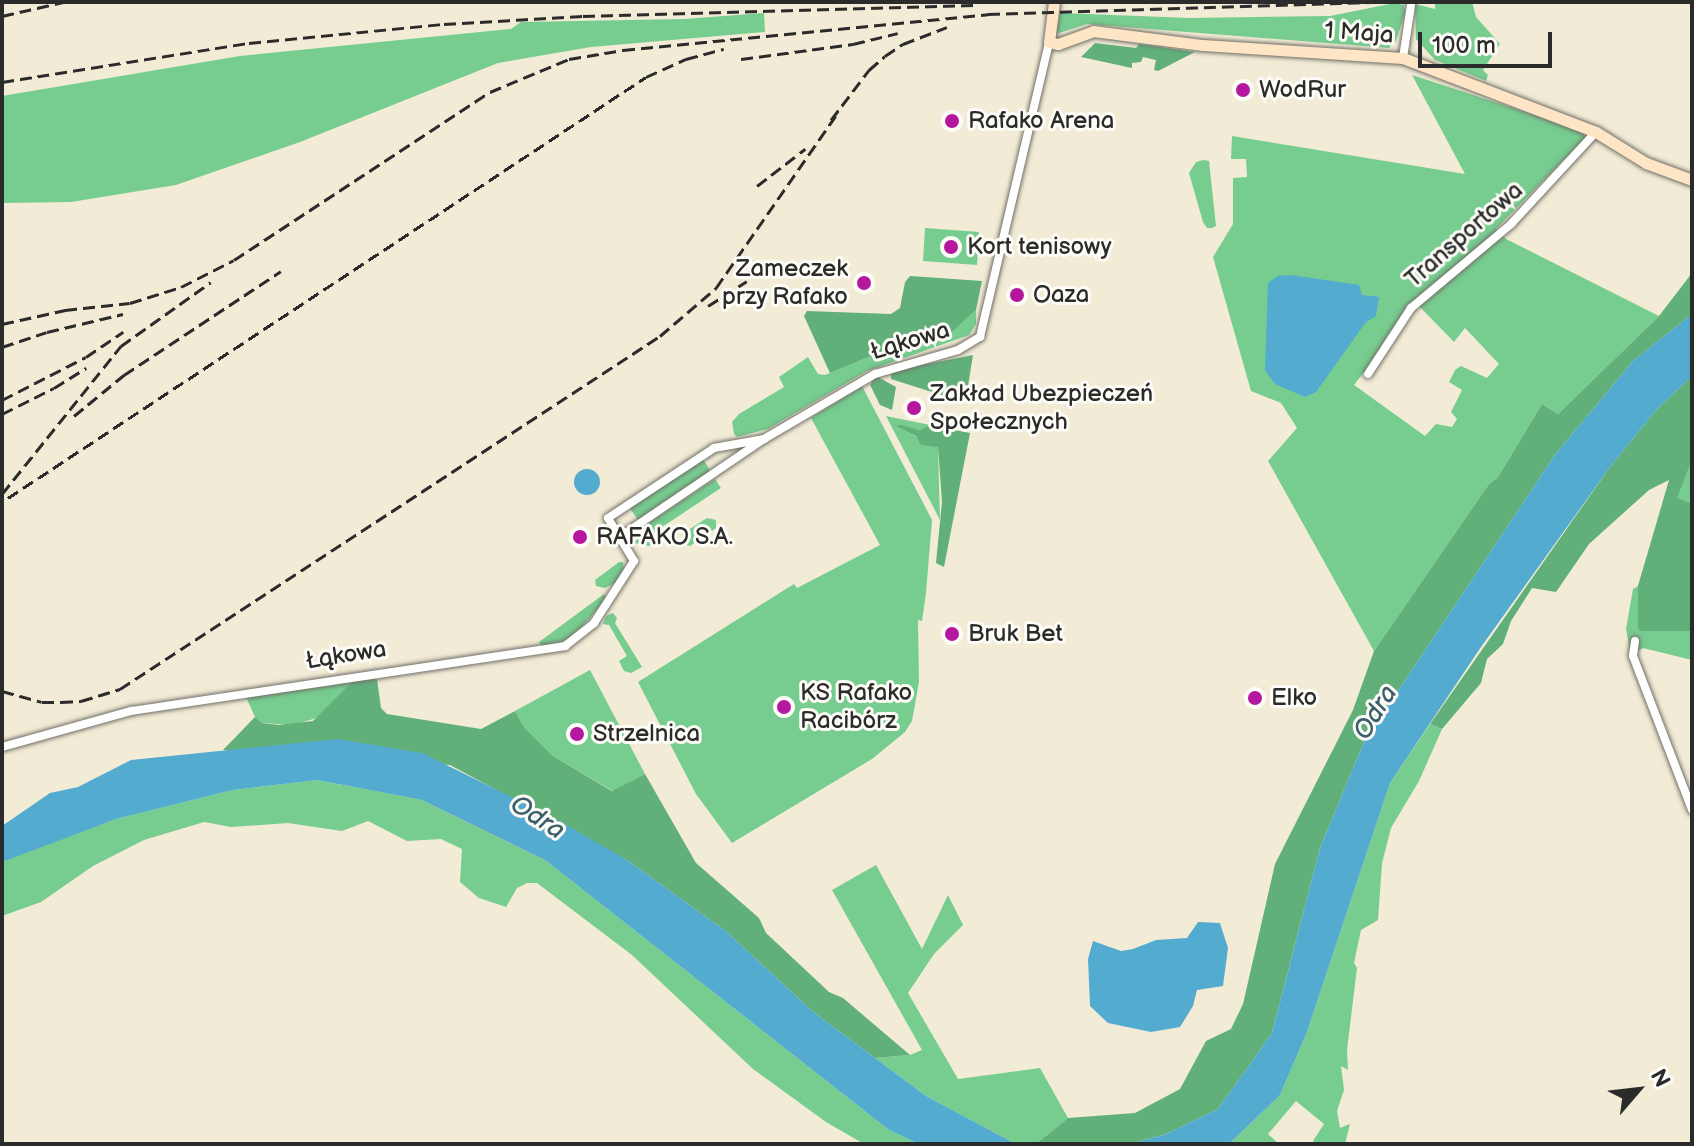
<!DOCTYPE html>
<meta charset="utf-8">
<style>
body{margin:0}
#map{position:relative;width:1694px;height:1146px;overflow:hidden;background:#f2ecd6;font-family:"Balsamiq Sans",sans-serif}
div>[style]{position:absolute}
.green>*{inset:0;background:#77cc90}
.forest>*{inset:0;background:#61b07a}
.water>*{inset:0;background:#53abd0}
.round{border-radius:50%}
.roads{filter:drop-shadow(0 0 2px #716f67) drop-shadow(0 0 2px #716f67)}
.street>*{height:8px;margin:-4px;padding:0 4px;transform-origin:4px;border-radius:4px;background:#fff}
.secondary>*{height:11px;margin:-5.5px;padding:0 5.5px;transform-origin:5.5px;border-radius:5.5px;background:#fde5c5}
.rail>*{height:3px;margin-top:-1.5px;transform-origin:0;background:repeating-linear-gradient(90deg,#2b2b2b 0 12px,transparent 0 18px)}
.dots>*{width:22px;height:22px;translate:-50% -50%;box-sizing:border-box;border:4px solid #fdfcf7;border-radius:50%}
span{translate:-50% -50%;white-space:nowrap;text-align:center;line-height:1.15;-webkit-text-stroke:6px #fdfcf7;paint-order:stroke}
.street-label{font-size:24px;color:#2b2b2b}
.poi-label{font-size:24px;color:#2b2b2b}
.left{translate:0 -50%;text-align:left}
.right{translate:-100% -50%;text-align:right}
.water-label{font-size:26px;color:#3b5e6d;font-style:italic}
.frame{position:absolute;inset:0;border:4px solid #2b2b2b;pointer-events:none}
.north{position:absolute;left:1598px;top:1050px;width:80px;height:80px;-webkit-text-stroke:6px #fdfcf7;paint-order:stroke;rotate:62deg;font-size:22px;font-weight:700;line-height:32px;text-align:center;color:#2b2b2b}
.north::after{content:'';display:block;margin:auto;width:28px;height:36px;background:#2b2b2b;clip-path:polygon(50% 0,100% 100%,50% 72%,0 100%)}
.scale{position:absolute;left:1418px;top:32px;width:134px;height:36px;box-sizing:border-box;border:4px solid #2b2b2b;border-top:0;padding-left:10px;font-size:24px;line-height:28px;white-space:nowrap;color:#2b2b2b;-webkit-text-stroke:6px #fdfcf7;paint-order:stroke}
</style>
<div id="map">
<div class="green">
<i style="clip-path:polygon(1435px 2px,1472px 2px,1476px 17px,1500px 44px,1483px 70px,1488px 75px,1486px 81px,1435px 60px,1416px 39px,1415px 4px,1435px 9px)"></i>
<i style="clip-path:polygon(1395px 3px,1404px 5px,1405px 13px,1396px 41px,1389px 48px,1087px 24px,1056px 34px,1060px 13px,1190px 18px,1330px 16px)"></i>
<i style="clip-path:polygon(764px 13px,765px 32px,591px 47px,498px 63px,300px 142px,176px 185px,71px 202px,2px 203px,2px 96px,240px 56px,511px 29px,521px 22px,684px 19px)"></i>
<i style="clip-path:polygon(evenodd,1412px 75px,1583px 131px,1585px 138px,1496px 229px,1506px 239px,1659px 316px,1558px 414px,1542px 404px,1498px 477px,1489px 484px,1374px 651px,1268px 461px,1297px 428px,1281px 403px,1251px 391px,1213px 257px,1233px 224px,1233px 178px,1247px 177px,1246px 159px,1231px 159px,1232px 136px,1465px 174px,1412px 75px,1417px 304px,1454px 342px,1465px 328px,1499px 364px,1487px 378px,1461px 366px,1455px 370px,1449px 382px,1462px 390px,1451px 412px,1457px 419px,1452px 427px,1436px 424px,1425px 436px,1354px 385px,1417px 304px)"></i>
<i style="clip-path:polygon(1203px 160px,1209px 161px,1216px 226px,1212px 228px,1207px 228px,1203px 222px,1189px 173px,1196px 162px)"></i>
<i style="clip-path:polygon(925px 228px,979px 232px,977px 265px,923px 261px)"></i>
<i style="clip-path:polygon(976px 310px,976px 324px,969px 335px,867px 371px,768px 429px,737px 437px,734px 434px,732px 422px,739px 414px,784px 387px,779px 377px,808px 357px,818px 374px,825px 375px,903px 343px,951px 333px)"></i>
<i style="clip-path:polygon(862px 386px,932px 520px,926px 593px,922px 621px,918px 620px,919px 682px,912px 721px,905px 732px,872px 759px,732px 843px,696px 794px,638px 682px,794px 584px,797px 588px,880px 545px,811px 418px)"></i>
<i style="clip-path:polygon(886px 416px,930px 425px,919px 430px,897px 426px,917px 437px,919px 441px,938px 447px,940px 520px)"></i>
<i style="clip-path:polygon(703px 459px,711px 472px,638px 520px,629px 507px)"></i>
<i style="clip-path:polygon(1692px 459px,1692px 660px,1643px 648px,1631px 655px,1626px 629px,1633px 589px,1638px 586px,1670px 480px)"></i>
<i style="clip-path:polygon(715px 479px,721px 488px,656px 531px,660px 538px,649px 546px,634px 543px,641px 528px)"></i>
<i style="clip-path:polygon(707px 518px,716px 520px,716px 528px,690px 546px,683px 544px,682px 534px)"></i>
<i style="clip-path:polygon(619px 562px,623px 562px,624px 572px,617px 582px,605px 588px,596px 586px,595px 580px)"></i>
<i style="clip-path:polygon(604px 594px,607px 598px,581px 628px,566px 640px,542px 647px,539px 642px)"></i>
<i style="clip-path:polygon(613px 613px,617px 618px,615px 623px,642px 667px,631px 673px,624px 671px,619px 661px,627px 656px,609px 625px,603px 624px,606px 616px)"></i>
<i style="clip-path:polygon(590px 670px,645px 774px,613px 791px,553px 756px,524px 727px,515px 711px)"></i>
<i style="clip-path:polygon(354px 680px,320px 717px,293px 725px,262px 723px,255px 717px,246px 697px)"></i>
<i style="clip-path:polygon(1430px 724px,1442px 729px,1419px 781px,1391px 828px,1382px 863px,1378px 920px,1361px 930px,1354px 963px,1357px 968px,1347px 1050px,1348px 1070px,1341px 1066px,1344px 1090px,1337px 1111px,1340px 1128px,1350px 1124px,1345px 1144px,1316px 1144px,1313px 1141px,1324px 1124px,1296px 1101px,1268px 1134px,1279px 1144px,1229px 1144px,1280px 1095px,1307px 1032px,1390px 783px)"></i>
<i style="clip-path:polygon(317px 780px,422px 800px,545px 860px,889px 1130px,919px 1144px,864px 1144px,826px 1122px,753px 1069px,632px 955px,537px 883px,527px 883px,517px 888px,506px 907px,479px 898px,460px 882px,462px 849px,441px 839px,407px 841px,368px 821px,342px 831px,288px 823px,231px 827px,204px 822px,144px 840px,93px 866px,41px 902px,2px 916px,2px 862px,16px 855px,116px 819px,233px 790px)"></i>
<i style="clip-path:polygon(876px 865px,922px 949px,948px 895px,963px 925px,934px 954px,908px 993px,958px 1079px,1040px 1068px,1068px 1118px,1037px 1143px,1012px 1142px,926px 1096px,875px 1058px,910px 1055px,922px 1050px,832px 890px)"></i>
</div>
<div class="forest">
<i style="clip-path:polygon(1095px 43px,1136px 48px,1139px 44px,1195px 52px,1158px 71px,1154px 70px,1156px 60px,1143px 57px,1141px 62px,1132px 63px,1132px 68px,1081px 57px)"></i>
<i style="clip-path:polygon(1692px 273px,1692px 314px,1633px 361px,1554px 456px,1364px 742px,1320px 848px,1272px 1033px,1218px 1109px,1166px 1134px,1130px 1144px,1037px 1143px,1068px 1118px,1135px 1113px,1180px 1089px,1206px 1041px,1231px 1029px,1243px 1004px,1275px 864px,1353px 710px,1374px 651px,1489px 484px,1498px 477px,1542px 404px,1558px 414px,1659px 316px)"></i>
<i style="clip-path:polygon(910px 276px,982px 281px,976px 310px,951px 333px,903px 343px,830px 373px,804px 316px,807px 311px,891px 314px,900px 308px,905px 282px)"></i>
<i style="clip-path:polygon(973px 355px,968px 386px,957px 400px,891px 379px,891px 374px,907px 368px)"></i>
<i style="clip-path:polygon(876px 376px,896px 387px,892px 410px,880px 405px,870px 385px)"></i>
<i style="clip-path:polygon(1692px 376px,1692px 459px,1677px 498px,1692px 504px,1692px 631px,1640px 631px,1638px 627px,1638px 586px,1669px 480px,1649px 490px,1589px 544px,1556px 592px,1532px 588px,1511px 621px,1503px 644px,1487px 659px,1481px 683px,1442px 729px,1430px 724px,1610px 467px,1657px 409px)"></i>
<i style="clip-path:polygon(901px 425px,919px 430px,930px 425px,970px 433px,944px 567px,936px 563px,942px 502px,938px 447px,921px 445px,916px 436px,896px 426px)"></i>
<i style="clip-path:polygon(377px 679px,381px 708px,387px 714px,481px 729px,515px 711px,524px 727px,553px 756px,612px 791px,645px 774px,696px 863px,759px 918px,766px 933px,829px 992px,843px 998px,910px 1055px,875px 1058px,812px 1011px,727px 932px,627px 860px,450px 765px,223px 750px,255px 717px,262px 723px,279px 725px,313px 721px,354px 680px)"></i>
</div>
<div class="water">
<i style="clip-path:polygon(1291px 275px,1359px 285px,1362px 295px,1379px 297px,1376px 316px,1366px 322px,1316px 392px,1305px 397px,1275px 384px,1265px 370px,1268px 283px,1278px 276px)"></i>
<i style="clip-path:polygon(1692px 314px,1692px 376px,1657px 409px,1610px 467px,1481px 647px,1390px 783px,1307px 1032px,1280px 1095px,1229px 1144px,1130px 1144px,1166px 1134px,1218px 1109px,1272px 1033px,1320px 848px,1364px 742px,1554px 456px,1633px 361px)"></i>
<i class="round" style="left:574px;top:469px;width:26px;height:26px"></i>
<i style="clip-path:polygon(338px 739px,422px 753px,556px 819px,627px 860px,727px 932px,812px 1011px,926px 1096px,1012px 1142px,1053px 1144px,919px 1144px,889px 1130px,545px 860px,422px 800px,317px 780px,233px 790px,116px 819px,2px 862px,2px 826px,50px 793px,78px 787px,131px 760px)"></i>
<i style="clip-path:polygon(1198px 922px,1220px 923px,1228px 948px,1223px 986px,1197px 990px,1193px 1006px,1180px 1027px,1151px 1032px,1108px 1023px,1090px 1006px,1088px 959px,1093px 941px,1121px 951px,1133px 949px,1156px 940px,1187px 938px)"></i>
</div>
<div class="roads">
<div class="street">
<i style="left:1403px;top:58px;width:54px;rotate:-81.4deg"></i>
<i style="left:1368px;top:374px;width:79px;rotate:-56.9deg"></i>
<i style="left:1411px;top:308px;width:131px;rotate:-40deg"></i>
<i style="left:1511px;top:224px;width:125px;rotate:-47.3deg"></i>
<i style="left:764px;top:439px;width:129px;rotate:-30.4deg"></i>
<i style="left:875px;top:374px;width:86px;rotate:-16.1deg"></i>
<i style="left:958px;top:350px;width:26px;rotate:-31deg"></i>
<i style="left:980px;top:337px;width:303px;rotate:-76.8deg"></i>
<i style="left:1635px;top:641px;width:15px;rotate:98deg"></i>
<i style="left:1633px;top:656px;width:165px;rotate:69deg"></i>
<i style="left:2px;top:747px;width:134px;rotate:-15.6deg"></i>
<i style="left:131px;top:711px;width:439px;rotate:-8.5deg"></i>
<i style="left:565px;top:646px;width:37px;rotate:-38deg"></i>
<i style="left:594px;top:623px;width:74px;rotate:-57.2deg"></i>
<i style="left:634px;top:561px;width:50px;rotate:-121.2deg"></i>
<i style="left:608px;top:518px;width:127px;rotate:-33.4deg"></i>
<i style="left:714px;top:448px;width:51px;rotate:-10.2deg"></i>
<i style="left:764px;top:439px;width:174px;rotate:145.8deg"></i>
</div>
<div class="secondary">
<i style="left:1054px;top:2px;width:40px;rotate:97.1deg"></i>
<i style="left:1049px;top:42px;width:9px;rotate:13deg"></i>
<i style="left:1058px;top:44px;width:37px;rotate:-20deg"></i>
<i style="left:1093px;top:31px;width:111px;rotate:7.3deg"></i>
<i style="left:1203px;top:45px;width:200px;rotate:3.7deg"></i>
<i style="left:1403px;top:58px;width:207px;rotate:21deg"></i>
<i style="left:1596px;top:132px;width:59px;rotate:31.8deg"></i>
<i style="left:1646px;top:163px;width:49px;rotate:20.3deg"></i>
</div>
</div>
<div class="rail">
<i style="left:2px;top:16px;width:63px;rotate:-12.9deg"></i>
<i style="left:741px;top:59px;width:113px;rotate:-7.6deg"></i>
<i style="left:853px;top:44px;width:46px;rotate:-13.7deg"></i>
<i style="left:2px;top:82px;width:250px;rotate:-9deg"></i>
<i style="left:249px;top:43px;width:196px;rotate:-5.6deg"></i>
<i style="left:444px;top:24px;width:139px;rotate:-3.3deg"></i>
<i style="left:583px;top:16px;width:391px;rotate:-1.6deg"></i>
<i style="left:831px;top:120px;width:63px;rotate:-52.8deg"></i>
<i style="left:869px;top:70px;width:21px;rotate:-41deg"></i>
<i style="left:885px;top:56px;width:22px;rotate:-34deg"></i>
<i style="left:903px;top:44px;width:47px;rotate:-21.1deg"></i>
<i style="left:757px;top:186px;width:61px;rotate:-37.6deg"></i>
<i style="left:708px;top:306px;width:46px;rotate:-32.7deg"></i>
<i style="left:2px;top:324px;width:65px;rotate:-12.5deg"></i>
<i style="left:65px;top:310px;width:65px;rotate:-6.1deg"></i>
<i style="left:130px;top:303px;width:53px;rotate:-17.4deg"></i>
<i style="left:181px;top:287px;width:59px;rotate:-27deg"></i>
<i style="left:234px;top:260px;width:306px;rotate:-33.3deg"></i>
<i style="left:490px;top:92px;width:86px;rotate:-22.7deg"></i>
<i style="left:569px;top:59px;width:55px;rotate:-9.5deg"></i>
<i style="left:623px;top:50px;width:367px;rotate:-5.6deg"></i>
<i style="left:988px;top:14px;width:384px;rotate:-1.8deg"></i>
<i style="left:2px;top:347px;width:47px;rotate:-18.4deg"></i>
<i style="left:47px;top:332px;width:78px;rotate:-13.3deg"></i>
<i style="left:2px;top:400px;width:94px;rotate:-27.1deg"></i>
<i style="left:86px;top:357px;width:45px;rotate:-34deg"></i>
<i style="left:2px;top:414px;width:58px;rotate:-26.6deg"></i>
<i style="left:54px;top:388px;width:38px;rotate:-32deg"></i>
<i style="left:74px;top:416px;width:65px;rotate:-39.4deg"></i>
<i style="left:124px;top:375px;width:188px;rotate:-33.5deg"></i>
<i style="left:2px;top:494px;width:190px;rotate:-51.2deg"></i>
<i style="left:121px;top:346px;width:110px;rotate:-35.4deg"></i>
<i style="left:8px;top:498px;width:764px;rotate:-33.42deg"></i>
<i style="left:646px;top:77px;width:44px;rotate:-24.2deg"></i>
<i style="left:686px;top:59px;width:39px;rotate:-15deg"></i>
<i style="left:2px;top:691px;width:41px;rotate:15.4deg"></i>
<i style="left:42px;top:702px;width:19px"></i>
<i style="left:61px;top:702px;width:20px;rotate:-3deg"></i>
<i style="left:81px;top:701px;width:41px;rotate:-17.1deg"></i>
<i style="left:120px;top:689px;width:645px;rotate:-33.17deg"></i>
<i style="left:660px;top:336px;width:74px;rotate:-40.6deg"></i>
<i style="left:716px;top:288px;width:216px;rotate:-55.2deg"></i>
</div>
<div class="dots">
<i style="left:1243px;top:90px;background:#b5179e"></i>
<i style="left:952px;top:121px;background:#b5179e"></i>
<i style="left:951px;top:247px;background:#b5179e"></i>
<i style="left:864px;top:283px;background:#b5179e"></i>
<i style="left:1017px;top:295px;background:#b5179e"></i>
<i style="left:914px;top:408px;background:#b5179e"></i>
<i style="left:580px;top:537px;background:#b5179e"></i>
<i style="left:952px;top:634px;background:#b5179e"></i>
<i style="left:1255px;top:698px;background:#b5179e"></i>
<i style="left:784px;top:707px;background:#b5179e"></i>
<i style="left:577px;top:734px;background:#b5179e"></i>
</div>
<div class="street-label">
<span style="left:1359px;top:33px;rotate:4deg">1 Maja</span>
<span style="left:1464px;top:235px;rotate:-41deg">Transportowa</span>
<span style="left:910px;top:341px;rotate:-17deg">Łąkowa</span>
<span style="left:346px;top:655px;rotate:-9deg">Łąkowa</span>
</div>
<div class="poi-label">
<span class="left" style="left:1259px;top:90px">WodRur</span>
<span class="left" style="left:968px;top:121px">Rafako Arena</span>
<span class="left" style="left:967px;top:247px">Kort tenisowy</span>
<span class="right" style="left:848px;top:283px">Zameczek<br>przy Rafako</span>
<span class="left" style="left:1033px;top:295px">Oaza</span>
<span class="left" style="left:930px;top:408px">Zakład Ubezpieczeń<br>Społecznych</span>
<span class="left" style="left:596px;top:537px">RAFAKO S.A.</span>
<span class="left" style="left:968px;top:634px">Bruk Bet</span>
<span class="left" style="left:800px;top:707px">KS Rafako<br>Racibórz</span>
<span class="left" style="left:1271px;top:698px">Elko</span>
<span class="left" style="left:593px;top:734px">Strzelnica</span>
</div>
<div class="water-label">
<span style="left:1376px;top:713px;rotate:-58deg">Odra</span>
<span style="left:537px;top:818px;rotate:33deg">Odra</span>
</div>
<div class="frame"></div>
<div class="north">N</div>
<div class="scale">100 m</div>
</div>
